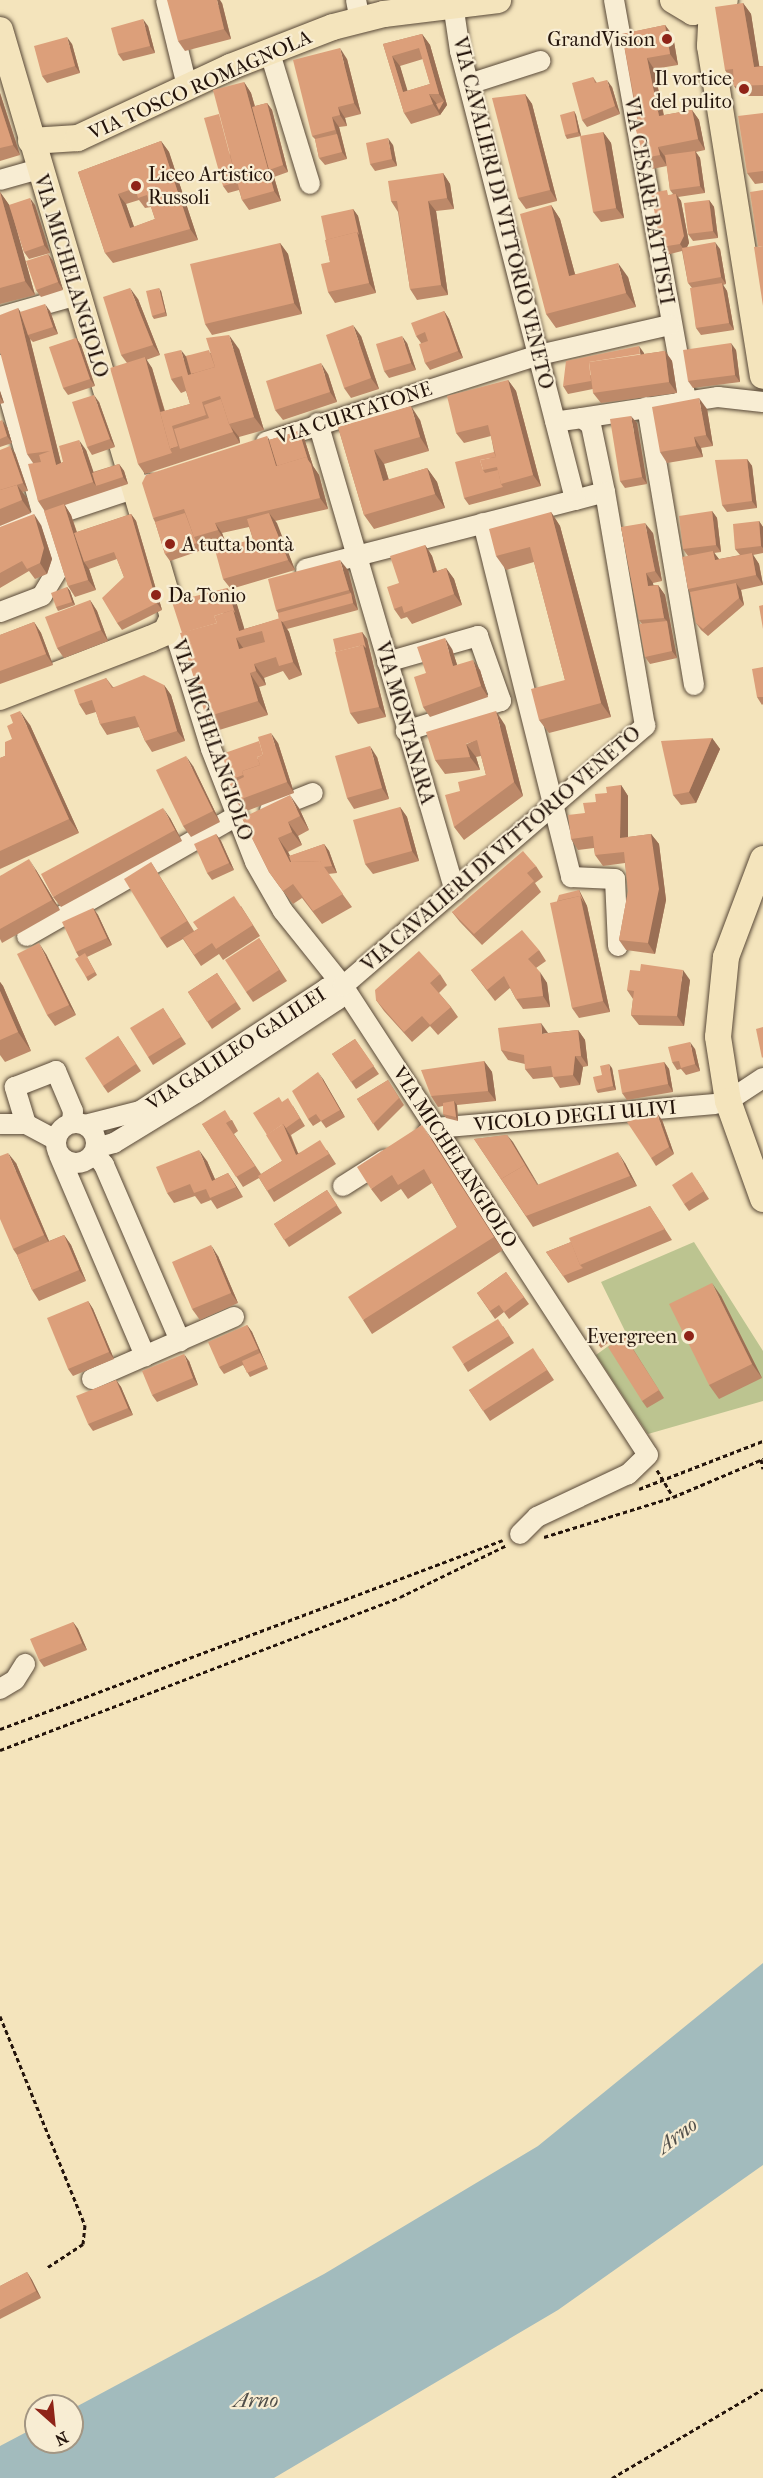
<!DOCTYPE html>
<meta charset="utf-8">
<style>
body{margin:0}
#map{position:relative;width:763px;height:2478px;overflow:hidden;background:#f4e4bc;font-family:"IM FELL French Canon",serif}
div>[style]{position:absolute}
.green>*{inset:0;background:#bcc490}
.water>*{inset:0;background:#a2bbbd}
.path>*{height:3px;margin-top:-1.5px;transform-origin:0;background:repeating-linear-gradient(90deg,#24140b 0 4.5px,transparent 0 7.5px)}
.roads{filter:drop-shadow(0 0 2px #584837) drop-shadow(0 0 2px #584837)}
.minor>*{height:20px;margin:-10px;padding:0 10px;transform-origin:10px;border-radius:10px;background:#f8edd3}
.minor>.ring{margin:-10px;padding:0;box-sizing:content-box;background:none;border:20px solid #f8edd3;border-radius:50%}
.major>*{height:26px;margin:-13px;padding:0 13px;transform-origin:13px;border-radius:13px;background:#f4e4bc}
.wall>*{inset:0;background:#bd8969}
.shaded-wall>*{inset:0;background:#9a6f55}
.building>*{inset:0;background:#dc9f7a}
.dots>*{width:16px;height:16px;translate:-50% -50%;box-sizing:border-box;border:3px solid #f8edd3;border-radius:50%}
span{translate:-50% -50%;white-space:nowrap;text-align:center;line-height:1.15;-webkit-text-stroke:4.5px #f8edd3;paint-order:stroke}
.poi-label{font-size:20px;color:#24140b}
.right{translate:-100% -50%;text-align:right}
.left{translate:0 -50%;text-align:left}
.street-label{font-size:20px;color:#24140b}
.water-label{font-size:21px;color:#504e49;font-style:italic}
.north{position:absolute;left:24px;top:2394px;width:60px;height:60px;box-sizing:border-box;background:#f8edd3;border:2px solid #a39683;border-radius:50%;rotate:153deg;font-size:16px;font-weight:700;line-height:24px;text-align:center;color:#24140b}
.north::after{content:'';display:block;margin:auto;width:21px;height:27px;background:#8f2418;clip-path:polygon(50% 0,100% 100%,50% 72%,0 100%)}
</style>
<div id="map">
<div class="green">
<i style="clip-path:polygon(694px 1242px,763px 1351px,763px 1401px,648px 1434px,596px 1355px,626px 1333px,601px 1282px)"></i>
</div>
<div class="water">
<i style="clip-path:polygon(763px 1963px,763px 2165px,558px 2310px,274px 2478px,0 2478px,0 2446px,36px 2427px,36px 2442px,72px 2442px,72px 2409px,324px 2274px,538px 2146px)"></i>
</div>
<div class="path">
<i style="left:761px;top:1459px;width:10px;rotate:79deg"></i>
<i style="left:657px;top:1470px;width:31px;rotate:59deg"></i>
<i style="left:639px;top:1489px;width:133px;rotate:-21.2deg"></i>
<i style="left:544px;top:1537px;width:135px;rotate:-17.2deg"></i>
<i style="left:673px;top:1497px;width:98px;rotate:-22.9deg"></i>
<i style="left:0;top:1729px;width:537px;rotate:-20.59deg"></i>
<i style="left:0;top:1750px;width:428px;rotate:-20.9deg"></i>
<i style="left:400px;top:1597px;width:119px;rotate:-25.9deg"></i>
<i style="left:0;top:2016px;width:226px;rotate:67.9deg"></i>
<i style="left:85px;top:2225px;width:19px;rotate:96deg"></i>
<i style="left:83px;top:2244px;width:42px;rotate:146.7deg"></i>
<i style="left:612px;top:2478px;width:175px;rotate:-30.5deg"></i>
</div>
<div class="roads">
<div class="minor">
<i style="left:166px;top:0;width:89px;rotate:76.3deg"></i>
<i style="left:356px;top:0;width:20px;rotate:79deg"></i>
<i style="left:614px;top:0;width:407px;rotate:79.8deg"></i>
<i style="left:453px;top:4px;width:48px;rotate:81.5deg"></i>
<i style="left:460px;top:51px;width:463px;rotate:75.6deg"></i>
<i style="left:575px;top:500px;width:31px;rotate:-15deg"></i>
<i style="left:605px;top:492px;width:68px;rotate:-101.8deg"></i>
<i style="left:591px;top:425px;width:11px;rotate:-142deg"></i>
<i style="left:582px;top:418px;width:27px;rotate:172deg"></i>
<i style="left:269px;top:50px;width:140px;rotate:73deg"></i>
<i style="left:469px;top:84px;width:75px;rotate:-17.9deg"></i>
<i style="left:0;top:180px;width:41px;rotate:-15.8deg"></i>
<i style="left:0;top:317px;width:80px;rotate:-15.9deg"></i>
<i style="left:0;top:365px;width:212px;rotate:74.1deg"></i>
<i style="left:58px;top:569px;width:31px;rotate:121deg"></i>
<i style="left:42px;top:596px;width:45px;rotate:159.1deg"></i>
<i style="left:647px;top:407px;width:282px;rotate:80.4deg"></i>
<i style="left:582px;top:418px;width:138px;rotate:-8.8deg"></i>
<i style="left:718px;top:397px;width:45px;rotate:6.3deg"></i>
<i style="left:318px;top:423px;width:487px;rotate:73.7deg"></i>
<i style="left:266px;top:442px;width:287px;rotate:-17.7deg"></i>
<i style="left:539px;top:355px;width:134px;rotate:-12.9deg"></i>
<i style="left:483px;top:523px;width:365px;rotate:76deg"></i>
<i style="left:571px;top:877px;width:44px;rotate:2.6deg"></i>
<i style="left:615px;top:879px;width:67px;rotate:87.4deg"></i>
<i style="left:0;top:533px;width:156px;rotate:-18.3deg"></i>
<i style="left:306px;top:569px;width:278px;rotate:-14.4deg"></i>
<i style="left:172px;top:623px;width:132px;rotate:72.8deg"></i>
<i style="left:211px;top:749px;width:121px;rotate:68.7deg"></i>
<i style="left:255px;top:862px;width:56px;rotate:60.3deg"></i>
<i style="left:283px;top:911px;width:96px;rotate:51.3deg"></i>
<i style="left:343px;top:986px;width:559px;rotate:56.96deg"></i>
<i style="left:648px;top:1455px;width:28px;rotate:136deg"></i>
<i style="left:628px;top:1474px;width:101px;rotate:154.7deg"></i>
<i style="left:537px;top:1517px;width:24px;rotate:135deg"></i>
<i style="left:387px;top:662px;width:95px;rotate:-15.9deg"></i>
<i style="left:478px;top:636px;width:69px;rotate:70.5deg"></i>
<i style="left:501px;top:701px;width:100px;rotate:162.5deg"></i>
<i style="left:270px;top:810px;width:46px;rotate:-21.6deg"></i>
<i style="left:27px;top:936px;width:240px;rotate:-29.8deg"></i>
<i style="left:728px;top:1101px;width:42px;rotate:-33.3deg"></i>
<i class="ring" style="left:56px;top:1123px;width:20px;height:20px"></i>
<i style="left:0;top:1124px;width:26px"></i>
<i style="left:26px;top:1124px;width:34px;rotate:28deg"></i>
<i style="left:26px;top:1124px;width:39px;rotate:-107deg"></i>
<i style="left:15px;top:1087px;width:44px;rotate:-21.3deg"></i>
<i style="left:56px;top:1071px;width:43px;rotate:67deg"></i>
<i style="left:73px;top:1111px;width:12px;rotate:95deg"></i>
<i style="left:85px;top:1125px;width:57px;rotate:-14.3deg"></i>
<i style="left:140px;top:1111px;width:224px;rotate:-33.3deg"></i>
<i style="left:327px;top:988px;width:16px;rotate:-7deg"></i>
<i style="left:427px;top:1133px;width:9px;rotate:-32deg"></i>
<i style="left:435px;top:1128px;width:281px;rotate:-4.9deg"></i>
<i style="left:96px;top:1148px;width:19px;rotate:-16deg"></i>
<i style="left:114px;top:1143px;width:96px;rotate:-31.4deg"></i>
<i style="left:196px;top:1093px;width:169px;rotate:-33.4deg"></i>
<i style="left:337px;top:1000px;width:15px;rotate:-67deg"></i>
<i style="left:343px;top:986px;width:399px;rotate:-40.7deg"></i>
<i style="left:645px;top:726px;width:237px;rotate:-99.7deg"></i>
<i style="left:94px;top:1153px;width:16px;rotate:50deg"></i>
<i style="left:104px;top:1165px;width:192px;rotate:66.6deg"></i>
<i style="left:59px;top:1155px;width:219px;rotate:66.8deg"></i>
<i style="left:343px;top:1186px;width:49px;rotate:-32.4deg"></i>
<i style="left:92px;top:1379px;width:155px;rotate:-23.6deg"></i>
<i style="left:0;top:1689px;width:17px;rotate:-31deg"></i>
<i style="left:15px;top:1680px;width:19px;rotate:-58deg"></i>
</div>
<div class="major">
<i style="left:673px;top:0;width:23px;rotate:31deg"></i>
<i style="left:693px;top:12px;width:34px;rotate:-21deg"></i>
<i style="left:712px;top:7px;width:39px;rotate:93deg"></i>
<i style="left:710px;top:46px;width:334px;rotate:80.9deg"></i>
<i style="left:0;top:30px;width:612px;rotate:73.58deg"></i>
<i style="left:173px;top:617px;width:17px;rotate:115deg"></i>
<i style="left:166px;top:632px;width:17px;rotate:156deg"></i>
<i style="left:150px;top:639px;width:161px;rotate:158.9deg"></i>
<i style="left:31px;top:141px;width:47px;rotate:-3.7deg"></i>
<i style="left:78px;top:138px;width:168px;rotate:-25deg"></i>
<i style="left:230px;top:67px;width:110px;rotate:-21.2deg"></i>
<i style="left:333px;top:27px;width:53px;rotate:-14.3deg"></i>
<i style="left:384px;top:14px;width:115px;rotate:-7deg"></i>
<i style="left:763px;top:859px;width:105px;rotate:110.7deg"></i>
<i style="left:726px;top:957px;width:80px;rotate:95.7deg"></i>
<i style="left:718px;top:1037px;width:65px;rotate:81.1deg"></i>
<i style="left:728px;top:1101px;width:104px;rotate:70.3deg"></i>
</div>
</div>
<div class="wall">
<i style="clip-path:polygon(222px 3px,231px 39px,185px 51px,178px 41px)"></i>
<i style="clip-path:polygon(743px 3px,751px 14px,759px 66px,763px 66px,763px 96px,741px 96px,734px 86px,733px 81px,732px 81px,725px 70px)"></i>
<i style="clip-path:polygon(665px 25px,673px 36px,678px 65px,654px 69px,664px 115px,692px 110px,699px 120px,705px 150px,696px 152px,700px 158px,705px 193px,678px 197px,681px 201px,689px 243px,687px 247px,720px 249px,726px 284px,723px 285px,727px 291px,734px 330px,701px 335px,696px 328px,692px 288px,688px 283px,682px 251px,666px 255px,661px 247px,671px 195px,673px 194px,670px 190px,667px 166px,652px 169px,644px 158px,622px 34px)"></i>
<i style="clip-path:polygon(148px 26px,155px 53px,123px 61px,118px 54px)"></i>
<i style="clip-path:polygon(evenodd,422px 34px,430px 45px,447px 105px,440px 115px,411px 124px,404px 113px,383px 44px,422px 34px,423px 59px,430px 84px,407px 91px,400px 66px,423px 59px)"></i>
<i style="clip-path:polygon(72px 44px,80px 73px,47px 83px,42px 76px)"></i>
<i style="clip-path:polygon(347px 59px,361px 114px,345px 118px,347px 126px,339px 127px,347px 159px,325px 165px,319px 158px,315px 139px,312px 136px)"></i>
<i style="clip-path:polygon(593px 77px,597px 83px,612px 87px,620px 114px,587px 127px,582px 120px)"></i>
<i style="clip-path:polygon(244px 82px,251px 93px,255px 106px,267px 103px,272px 110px,288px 172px,274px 177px,281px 201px,249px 210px,242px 200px,239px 190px,228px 193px,223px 186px)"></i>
<i style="clip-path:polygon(0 93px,20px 155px,0 161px)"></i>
<i style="clip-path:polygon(525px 94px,532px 104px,557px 201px,526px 209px,518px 198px)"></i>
<i style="clip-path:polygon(574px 111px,576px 115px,581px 136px,567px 139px,565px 135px)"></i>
<i style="clip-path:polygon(763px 113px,763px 183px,755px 184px,747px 173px)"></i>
<i style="clip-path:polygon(603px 132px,611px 143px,624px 218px,601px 222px,593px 212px)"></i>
<i style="clip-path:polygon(evenodd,161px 141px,169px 152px,198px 240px,113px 263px,105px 253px,78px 172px,161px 141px,139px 200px,145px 208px,151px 207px,155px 219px,134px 227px,126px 204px,139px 200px)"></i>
<i style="clip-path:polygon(393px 145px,397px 166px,375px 171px,370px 164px)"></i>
<i style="clip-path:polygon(443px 173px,450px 184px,454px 209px,436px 211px,448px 295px,417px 300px,410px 289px,398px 212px,391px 201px)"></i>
<i style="clip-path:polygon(0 192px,9px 205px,35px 205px,50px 253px,29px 259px,24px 252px,13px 216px,35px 295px,0 304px)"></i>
<i style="clip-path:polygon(709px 200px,714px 207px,718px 238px,693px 241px,688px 234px)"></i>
<i style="clip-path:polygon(551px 205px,560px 219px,575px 274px,628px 277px,636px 307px,556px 328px,546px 314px)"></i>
<i style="clip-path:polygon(353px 209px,358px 216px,376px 293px,335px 303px,328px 292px,330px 262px,326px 240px)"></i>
<i style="clip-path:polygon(280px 243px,288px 254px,302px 314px,212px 335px,205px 324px)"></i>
<i style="clip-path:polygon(48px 254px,53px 261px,63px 290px,41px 297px,36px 290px)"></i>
<i style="clip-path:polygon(161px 291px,167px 316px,154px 319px,152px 316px)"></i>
<i style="clip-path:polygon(138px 299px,160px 355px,146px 360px,152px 368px,165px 411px,190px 404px,186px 391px,181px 393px,171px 379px,186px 356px,239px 349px,264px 430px,239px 437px,240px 443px,145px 474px,138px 464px,127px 363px,121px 355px)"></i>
<i style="clip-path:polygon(18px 308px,20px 312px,50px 311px,58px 334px,33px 342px,30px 339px,61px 463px,86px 450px,93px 472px,119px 464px,124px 471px,128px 484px,65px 505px,71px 515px,77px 532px,131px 514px,136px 521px,162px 610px,122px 630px,117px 623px,124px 577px,117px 559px,89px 569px,96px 590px,75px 597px,68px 586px,44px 510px,38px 501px,33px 463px,27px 454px)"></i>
<i style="clip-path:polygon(444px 311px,449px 319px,463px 358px,430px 370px,425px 363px,421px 343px,416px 336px)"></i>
<i style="clip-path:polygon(361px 336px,379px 389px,351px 398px,344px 388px)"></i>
<i style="clip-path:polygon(76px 338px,81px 345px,95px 386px,68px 395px,63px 388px)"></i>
<i style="clip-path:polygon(407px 343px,416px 370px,389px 378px,384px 371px)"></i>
<i style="clip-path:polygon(736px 350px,740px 382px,693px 388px,688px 381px)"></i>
<i style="clip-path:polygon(665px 351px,672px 361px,677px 393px,601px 403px,593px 393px,593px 389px,568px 394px,563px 386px,644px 354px)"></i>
<i style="clip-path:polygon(328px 374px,337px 402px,283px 420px,275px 410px)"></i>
<i style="clip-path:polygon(508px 380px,516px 391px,541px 486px,469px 505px,464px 498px,494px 452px,491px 436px,464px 443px,456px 433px)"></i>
<i style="clip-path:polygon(0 391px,4px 403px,0 404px)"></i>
<i style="clip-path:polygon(99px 402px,115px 447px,92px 455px,87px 447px)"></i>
<i style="clip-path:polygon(707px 409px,713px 446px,701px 448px,703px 457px,667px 463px,660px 452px)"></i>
<i style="clip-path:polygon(420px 420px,429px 451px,384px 464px,389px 480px,427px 468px,437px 482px,445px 508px,374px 529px,364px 515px,338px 427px)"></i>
<i style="clip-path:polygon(0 421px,7px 427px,12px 443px,0 447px)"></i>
<i style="clip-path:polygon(637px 423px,647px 484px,625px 488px,620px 481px)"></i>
<i style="clip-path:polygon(299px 431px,304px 438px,313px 466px,319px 475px,328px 509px,275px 521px,295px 570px,231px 589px,223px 579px,253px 539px,249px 527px,222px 533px,225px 541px,201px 548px,202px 550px,170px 561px,165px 554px,155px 522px,153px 518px,269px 440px)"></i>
<i style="clip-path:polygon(0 450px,15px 453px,28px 491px,22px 492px,27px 498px,31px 513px,0 526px)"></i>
<i style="clip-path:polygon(747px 459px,752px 466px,757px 508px,727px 512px,722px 505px)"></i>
<i style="clip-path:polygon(712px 511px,717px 518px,721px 552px,714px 553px,719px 559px,740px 555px,735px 549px,759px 521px,763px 527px,763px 553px,753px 555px,759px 564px,763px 585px,741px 590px,744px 605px,708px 636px,701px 630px,696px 623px,690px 592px,688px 589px,688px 556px,683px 549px)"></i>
<i style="clip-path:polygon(551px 512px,560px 526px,611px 717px,549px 733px,539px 720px,565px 680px,534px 562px,506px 570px,496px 556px)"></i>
<i style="clip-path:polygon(41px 525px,52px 559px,47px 574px,35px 579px,29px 571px,0 588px,0 527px)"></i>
<i style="clip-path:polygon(621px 527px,653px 533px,662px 581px,653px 583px,653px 585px,658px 585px,665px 595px,677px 658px,650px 664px,645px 657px,642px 624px,639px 620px)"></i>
<i style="clip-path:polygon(425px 545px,432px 556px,437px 571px,446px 568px,454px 579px,462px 605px,412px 624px,407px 617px,401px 619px,394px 609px,399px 583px)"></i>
<i style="clip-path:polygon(348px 570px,358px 610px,287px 629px,289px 632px,302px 675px,289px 680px,283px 671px,264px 678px,266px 685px,259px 687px,268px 715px,216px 731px,206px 717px,227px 588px,235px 598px,244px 629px,279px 619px,278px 613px,276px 610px)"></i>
<i style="clip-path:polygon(67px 587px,70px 591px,75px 605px,58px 611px,56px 607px)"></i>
<i style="clip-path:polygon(90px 600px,97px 611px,108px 641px,64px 658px,57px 648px)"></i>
<i style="clip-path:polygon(34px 622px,41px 633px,53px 665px,0 684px,0 635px)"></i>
<i style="clip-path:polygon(362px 632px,367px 639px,386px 717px,358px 724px,350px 713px)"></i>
<i style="clip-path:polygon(452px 649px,457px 665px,480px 670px,488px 697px,430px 717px,423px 707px,426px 673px)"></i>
<i style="clip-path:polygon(763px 667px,763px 704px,762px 705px,757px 697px)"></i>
<i style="clip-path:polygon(106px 678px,113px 687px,164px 685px,171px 695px,185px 741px,152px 752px,145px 741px,139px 727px,107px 735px,100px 724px,96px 712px,86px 715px,79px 704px)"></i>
<i style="clip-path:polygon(30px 725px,79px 833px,0 869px,0 758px,5px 756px,12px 739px)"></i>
<i style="clip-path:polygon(505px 725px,523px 796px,464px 840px,454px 827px,460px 791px,486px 775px,481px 756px,476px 757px,480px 770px,445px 774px,435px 760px)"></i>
<i style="clip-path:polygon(712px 738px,720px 749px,696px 803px,681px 805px,673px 795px)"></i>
<i style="clip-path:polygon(278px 743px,294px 793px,244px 812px,236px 801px,232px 783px,230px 780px)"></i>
<i style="clip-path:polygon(377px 757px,389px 799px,354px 809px,347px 798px)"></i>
<i style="clip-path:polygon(193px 766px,220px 822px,191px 837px,183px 826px)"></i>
<i style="clip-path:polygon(621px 785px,628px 796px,628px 837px,651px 834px,659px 844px,666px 900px,655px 954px,626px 950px,619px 940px,628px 891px,625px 863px,603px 866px,595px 855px,594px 848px,578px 850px,571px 839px,585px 813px,596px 802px,607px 793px)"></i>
<i style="clip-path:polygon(400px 807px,407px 817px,419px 861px,373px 874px,365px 864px)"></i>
<i style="clip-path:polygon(299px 808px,309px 830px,298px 836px,302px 845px,288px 852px,290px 856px,324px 844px,329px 851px,337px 873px,328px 874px,352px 907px,322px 924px,302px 898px,293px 904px,279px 886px,269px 872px,242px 818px)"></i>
<i style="clip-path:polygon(170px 818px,182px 841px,61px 907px,53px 897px)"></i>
<i style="clip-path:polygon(216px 834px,221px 841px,234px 870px,212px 880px,207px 873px)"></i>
<i style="clip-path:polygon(151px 862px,194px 931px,241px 906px,260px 936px,223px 960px,219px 954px,201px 966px,183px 939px,167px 948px,160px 938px)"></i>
<i style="clip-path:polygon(536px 866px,543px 877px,535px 883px,541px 892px,482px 945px,460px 922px,452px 912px)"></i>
<i style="clip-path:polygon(36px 870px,60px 910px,2px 943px,0 939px,0 876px)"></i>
<i style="clip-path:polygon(579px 890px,587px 906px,610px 1012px,579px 1018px,572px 1008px,557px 901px)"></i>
<i style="clip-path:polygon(93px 908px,98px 915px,112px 945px,87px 957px,97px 975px,88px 981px,86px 977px,79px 957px,76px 952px)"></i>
<i style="clip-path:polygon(259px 938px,287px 981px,253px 1002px,246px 992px)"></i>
<i style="clip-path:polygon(539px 950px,546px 961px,536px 968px,547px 983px,550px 1007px,523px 1009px,516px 999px,510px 988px,495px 1001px,471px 970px)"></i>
<i style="clip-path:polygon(46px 954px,76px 1015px,55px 1026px,47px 1015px)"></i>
<i style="clip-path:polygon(217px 973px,241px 1009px,212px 1029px,188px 992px)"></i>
<i style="clip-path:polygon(440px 974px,447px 985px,439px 993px,451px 1007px,458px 1017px,438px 1035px,430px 1026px,412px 1042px,384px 1011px,376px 1000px)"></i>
<i style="clip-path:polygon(690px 980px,684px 1026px,639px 1025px,631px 1015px,633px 999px,627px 990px)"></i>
<i style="clip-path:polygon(0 982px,3px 986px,31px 1051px,5px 1062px,0 1055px)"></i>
<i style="clip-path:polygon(163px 1008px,186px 1044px,153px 1065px,148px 1057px)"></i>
<i style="clip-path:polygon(578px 1030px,585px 1040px,588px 1066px,583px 1067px,580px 1085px,560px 1088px,553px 1077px,533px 1079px,525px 1069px,525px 1064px,508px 1060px,501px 1050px,548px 1033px)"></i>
<i style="clip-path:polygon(118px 1036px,141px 1071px,108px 1093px,103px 1086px)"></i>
<i style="clip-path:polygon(355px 1039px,379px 1074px,356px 1089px,332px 1054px)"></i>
<i style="clip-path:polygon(695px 1049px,700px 1071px,686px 1075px,681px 1069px,677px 1070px,672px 1062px)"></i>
<i style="clip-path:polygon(484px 1061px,492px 1072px,496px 1101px,457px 1105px,458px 1121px,446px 1118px,443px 1114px,443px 1106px,438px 1107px,431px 1096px)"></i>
<i style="clip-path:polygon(664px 1062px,669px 1069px,673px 1092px,627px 1100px,622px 1093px)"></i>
<i style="clip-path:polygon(612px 1068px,616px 1090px,598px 1093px,596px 1090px,602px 1075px)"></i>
<i style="clip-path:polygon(323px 1079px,345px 1117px,326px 1128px,321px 1121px,313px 1126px,308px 1119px)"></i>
<i style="clip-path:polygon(388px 1080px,404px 1105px,378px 1131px,357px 1099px)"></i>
<i style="clip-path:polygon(282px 1102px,293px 1106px,305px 1126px,291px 1135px,298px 1153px,327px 1150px,336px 1164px,274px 1202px,259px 1178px,243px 1187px,202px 1124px,232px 1120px,238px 1131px,234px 1134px,261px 1174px,282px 1161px)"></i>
<i style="clip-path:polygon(662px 1120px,674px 1154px,656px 1166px,651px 1158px)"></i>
<i style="clip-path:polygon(507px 1135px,538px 1185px,625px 1163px,637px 1186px,533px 1227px,474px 1139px)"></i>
<i style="clip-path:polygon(432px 1139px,503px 1250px,372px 1334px,363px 1320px,457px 1227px,432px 1183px,408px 1199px,401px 1189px,381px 1202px,371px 1189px)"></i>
<i style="clip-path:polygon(207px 1161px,215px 1179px,228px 1173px,243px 1197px,217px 1209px,211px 1200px,201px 1204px,195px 1196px,174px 1203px,167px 1193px)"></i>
<i style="clip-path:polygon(16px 1163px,49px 1241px,64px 1235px,71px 1245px,86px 1281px,39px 1301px,32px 1290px,17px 1255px,13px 1249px)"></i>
<i style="clip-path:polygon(697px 1180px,709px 1199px,689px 1211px,684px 1204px)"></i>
<i style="clip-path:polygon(327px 1190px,342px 1213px,289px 1247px,274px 1224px)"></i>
<i style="clip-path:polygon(650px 1206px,672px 1240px,568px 1283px,546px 1252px,571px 1242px)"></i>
<i style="clip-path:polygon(218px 1256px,238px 1303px,200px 1320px,192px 1309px)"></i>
<i style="clip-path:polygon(506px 1272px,529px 1304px,509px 1319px,504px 1312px,495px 1319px,477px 1293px)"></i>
<i style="clip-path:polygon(721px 1296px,762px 1378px,719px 1399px,709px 1385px)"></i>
<i style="clip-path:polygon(88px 1301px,93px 1309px,114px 1359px,73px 1376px,68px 1369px)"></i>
<i style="clip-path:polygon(247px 1325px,252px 1332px,268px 1369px,250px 1377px,243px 1365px,224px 1374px,219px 1367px)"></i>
<i style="clip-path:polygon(503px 1326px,514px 1343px,468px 1372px,463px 1364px)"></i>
<i style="clip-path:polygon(601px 1332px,608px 1343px,601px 1348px,592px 1337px)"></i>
<i style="clip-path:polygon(630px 1344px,664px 1398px,647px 1408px,642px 1401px)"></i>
<i style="clip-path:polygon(540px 1359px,554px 1380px,490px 1421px,469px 1390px)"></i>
<i style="clip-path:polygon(189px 1361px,198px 1385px,157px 1402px,152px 1395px)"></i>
<i style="clip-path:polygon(116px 1380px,121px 1387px,133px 1415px,93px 1431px,88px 1424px)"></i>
<i style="clip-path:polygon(73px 1622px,78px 1629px,87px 1650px,44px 1667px,39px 1660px)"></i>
<i style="clip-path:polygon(27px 2272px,32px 2280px,41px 2298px,0 2319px,0 2286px)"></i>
</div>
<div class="shaded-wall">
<i style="clip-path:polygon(217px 0,220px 0,222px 3px,231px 39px,224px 29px)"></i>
<i style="clip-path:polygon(743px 3px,751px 14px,761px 77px,754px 67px)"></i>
<i style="clip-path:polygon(143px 19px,148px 26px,155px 53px,150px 46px)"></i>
<i style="clip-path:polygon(665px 25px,673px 36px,678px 65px,670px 54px)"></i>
<i style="clip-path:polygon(422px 34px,430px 45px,447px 105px,440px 115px,433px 104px,429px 94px,437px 104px,444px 101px,439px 94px)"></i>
<i style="clip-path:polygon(67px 37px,72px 44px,80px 73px,75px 66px)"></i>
<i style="clip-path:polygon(340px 48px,347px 59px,361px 114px,354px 103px)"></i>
<i style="clip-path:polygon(392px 56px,400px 66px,411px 102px,403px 92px)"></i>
<i style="clip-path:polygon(647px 58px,654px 69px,666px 127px,659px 116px)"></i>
<i style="clip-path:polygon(607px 80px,612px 87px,620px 114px,615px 106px)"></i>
<i style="clip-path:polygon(244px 82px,251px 93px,272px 169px,269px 170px,274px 177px,281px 201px,274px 191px)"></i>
<i style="clip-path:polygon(0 93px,20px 155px,13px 145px,0 105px)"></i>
<i style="clip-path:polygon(525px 94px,532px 104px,557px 201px,550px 190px)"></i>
<i style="clip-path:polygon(267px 103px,272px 110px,288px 172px,283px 165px)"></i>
<i style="clip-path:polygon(338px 107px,345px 118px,347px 126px,340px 115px)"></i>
<i style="clip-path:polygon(692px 110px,699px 120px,705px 150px,698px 139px)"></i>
<i style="clip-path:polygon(574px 111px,576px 115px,581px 136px,578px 132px)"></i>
<i style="clip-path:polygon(332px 117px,339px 127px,347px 159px,342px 152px)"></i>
<i style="clip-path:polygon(603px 132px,611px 143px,624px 218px,616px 208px)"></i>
<i style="clip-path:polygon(388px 138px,393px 145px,397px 166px,392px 159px)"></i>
<i style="clip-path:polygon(161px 141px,169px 152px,198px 240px,190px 229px)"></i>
<i style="clip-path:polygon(658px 147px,666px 158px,667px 166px,660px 155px)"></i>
<i style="clip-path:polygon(695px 151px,700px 158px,705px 193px,700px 186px)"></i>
<i style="clip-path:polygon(443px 173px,450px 184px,454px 209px,447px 198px)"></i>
<i style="clip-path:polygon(0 192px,10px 206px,35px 295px,25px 281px)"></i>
<i style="clip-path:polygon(118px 194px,126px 204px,138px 238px,130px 228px)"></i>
<i style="clip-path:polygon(676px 194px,681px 201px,689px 243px,685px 251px,680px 244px)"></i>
<i style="clip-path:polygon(30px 198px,35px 205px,50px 253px,44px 245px)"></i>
<i style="clip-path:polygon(709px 200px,714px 207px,718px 238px,713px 231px)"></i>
<i style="clip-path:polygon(428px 201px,436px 211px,448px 295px,441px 285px)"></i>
<i style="clip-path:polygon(551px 205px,560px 219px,579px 289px,569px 276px)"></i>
<i style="clip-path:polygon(353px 209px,358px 216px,376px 293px,369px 283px,357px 232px)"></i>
<i style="clip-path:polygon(715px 242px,720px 249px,726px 284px,721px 277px)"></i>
<i style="clip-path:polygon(280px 243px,288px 254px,302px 314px,294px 303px)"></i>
<i style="clip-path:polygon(48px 254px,53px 261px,63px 290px,58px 282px)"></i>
<i style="clip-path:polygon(618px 263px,628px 277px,636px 307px,626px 293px)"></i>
<i style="clip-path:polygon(722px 283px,727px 291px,734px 330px,729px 323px)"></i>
<i style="clip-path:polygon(130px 288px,138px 299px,160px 355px,153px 345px)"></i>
<i style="clip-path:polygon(159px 288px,161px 291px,167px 316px,165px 312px)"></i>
<i style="clip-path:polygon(45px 304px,50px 311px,58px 334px,53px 327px)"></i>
<i style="clip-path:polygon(18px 308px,25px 319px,28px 335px,30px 339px,64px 475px,56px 465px)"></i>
<i style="clip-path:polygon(444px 311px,449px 319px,463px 358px,458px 351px)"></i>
<i style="clip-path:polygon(353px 325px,361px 336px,379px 389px,371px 378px)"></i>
<i style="clip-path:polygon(229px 335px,239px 349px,264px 430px,254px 417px)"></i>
<i style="clip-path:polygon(402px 336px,407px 343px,416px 370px,411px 363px)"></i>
<i style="clip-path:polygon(76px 338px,81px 345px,95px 386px,90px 379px)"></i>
<i style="clip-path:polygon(731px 343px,736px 350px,740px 382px,735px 375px)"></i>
<i style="clip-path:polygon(639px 346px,644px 353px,646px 365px,641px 358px)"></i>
<i style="clip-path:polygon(181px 350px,191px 363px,196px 380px,188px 375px)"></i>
<i style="clip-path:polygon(665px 351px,672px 361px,677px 393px,669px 382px)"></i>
<i style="clip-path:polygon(145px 357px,152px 368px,175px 447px,171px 449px)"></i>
<i style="clip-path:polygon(321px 363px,328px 374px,337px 402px,330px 392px)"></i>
<i style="clip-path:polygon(508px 380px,516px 391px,541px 486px,533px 475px)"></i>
<i style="clip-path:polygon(0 391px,4px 403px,0 397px)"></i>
<i style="clip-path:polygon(94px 395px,99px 402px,115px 447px,110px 439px)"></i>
<i style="clip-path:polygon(699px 398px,707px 409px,713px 446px,706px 435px)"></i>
<i style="clip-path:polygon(411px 406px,420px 420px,429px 451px,420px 437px)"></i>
<i style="clip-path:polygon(631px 416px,637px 423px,647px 484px,642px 477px)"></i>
<i style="clip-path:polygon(2px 420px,7px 427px,12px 443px,7px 436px)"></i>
<i style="clip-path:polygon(231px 427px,239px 437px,240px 443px,233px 432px)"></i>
<i style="clip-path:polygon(299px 431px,304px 438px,313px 466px,319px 475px,328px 509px,320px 498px)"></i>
<i style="clip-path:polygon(267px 436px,274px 447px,281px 469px,276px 466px)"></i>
<i style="clip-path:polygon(694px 437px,701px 448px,703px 457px,696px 446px)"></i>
<i style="clip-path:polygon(79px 440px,86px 450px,98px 485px,96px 486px,93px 482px)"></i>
<i style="clip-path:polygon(10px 446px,15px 453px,28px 491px,23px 483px)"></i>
<i style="clip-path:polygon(374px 450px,384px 464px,393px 495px,383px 481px)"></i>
<i style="clip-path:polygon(747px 459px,752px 466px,757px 508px,752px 501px)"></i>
<i style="clip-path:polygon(119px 464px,124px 471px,128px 484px,123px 477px)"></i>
<i style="clip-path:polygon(427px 468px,437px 482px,445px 508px,435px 494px)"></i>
<i style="clip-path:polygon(17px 485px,27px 498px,31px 513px,22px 500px)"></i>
<i style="clip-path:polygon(64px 504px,71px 515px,86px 561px,84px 562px,89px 569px,96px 590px,88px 580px)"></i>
<i style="clip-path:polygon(712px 511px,717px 518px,721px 552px,716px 545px)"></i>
<i style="clip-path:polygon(551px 512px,560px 526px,611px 717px,601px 703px)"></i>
<i style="clip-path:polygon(269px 513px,277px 523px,295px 570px,288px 560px)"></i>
<i style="clip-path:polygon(34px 514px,41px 525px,52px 559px,47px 574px,40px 563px)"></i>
<i style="clip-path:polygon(131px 514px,136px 521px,162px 610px,157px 603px)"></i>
<i style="clip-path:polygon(759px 521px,763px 527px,763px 548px,761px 546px)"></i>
<i style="clip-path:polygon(215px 523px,222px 533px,225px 541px,218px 530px)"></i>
<i style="clip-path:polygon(645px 523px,653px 533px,662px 581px,655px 571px)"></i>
<i style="clip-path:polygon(425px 545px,432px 556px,440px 583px,433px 573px)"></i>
<i style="clip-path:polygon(713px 551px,721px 562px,715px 560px)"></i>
<i style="clip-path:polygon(752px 553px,759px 564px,763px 585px,756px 575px)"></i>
<i style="clip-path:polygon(340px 560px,348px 570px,356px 601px,349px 590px)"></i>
<i style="clip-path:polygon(446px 568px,454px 579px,462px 605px,454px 594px)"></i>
<i style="clip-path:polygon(646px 573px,653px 583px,656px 597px,648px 586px)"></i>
<i style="clip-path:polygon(736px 583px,741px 590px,744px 605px,739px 598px)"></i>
<i style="clip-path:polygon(658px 585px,665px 595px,677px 658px,672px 651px,667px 621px,664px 618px)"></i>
<i style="clip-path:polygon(67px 587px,70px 591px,75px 605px,72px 602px)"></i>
<i style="clip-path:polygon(227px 588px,235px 598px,243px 624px,235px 613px)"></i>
<i style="clip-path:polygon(351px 593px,356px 601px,358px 610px,353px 603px)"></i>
<i style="clip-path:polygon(90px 600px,97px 611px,108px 641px,101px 630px)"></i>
<i style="clip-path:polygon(233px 610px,243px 624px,246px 635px,239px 631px)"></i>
<i style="clip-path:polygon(280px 618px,289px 632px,302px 675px,293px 662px)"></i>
<i style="clip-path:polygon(34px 622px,41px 633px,53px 665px,46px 654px)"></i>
<i style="clip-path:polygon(362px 632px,367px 639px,386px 717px,379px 707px,363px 645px)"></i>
<i style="clip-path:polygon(236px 638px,246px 652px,239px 649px)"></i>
<i style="clip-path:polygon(445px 638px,452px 649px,461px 677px,453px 666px)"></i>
<i style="clip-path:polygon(473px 660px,480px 670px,488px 697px,481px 686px)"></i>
<i style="clip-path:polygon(254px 664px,264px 678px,266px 685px,256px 671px)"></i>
<i style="clip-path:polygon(250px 673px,259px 687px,268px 715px,258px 701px)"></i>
<i style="clip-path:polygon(164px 685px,171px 695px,185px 741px,177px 731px)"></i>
<i style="clip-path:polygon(20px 711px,30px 725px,79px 833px,69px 819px)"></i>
<i style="clip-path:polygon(496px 711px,505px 725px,523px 796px,514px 782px)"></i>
<i style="clip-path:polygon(271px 733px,278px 743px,294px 793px,287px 782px)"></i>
<i style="clip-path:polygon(712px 738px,720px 749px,696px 803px,689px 792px)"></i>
<i style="clip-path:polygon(466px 744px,476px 757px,480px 770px,470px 757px)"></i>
<i style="clip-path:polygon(370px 746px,377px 757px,389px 799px,382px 788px)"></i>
<i style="clip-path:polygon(186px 756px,193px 766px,220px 822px,213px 811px)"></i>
<i style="clip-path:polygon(621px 785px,628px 796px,628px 848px,620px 838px)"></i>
<i style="clip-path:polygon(290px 795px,299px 808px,309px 830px,300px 816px)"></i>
<i style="clip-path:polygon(400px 807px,407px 817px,419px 861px,412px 851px)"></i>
<i style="clip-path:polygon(163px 808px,170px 818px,182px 841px,175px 830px)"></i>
<i style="clip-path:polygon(288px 822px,298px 836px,302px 845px,292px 832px)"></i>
<i style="clip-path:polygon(216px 834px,221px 841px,234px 870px,229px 863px)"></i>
<i style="clip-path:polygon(651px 834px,659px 844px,666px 900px,655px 954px,648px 943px)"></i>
<i style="clip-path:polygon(278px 838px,288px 852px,296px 868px,290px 862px)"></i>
<i style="clip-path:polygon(324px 844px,329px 851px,337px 873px,332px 866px)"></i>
<i style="clip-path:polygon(29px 859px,36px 870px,60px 910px,52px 900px)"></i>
<i style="clip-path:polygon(579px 890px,587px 906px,610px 1012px,603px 1001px)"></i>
<i style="clip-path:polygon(93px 908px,98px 915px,112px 945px,107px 938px)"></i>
<i style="clip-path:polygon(39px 943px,46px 954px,76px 1015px,69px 1005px)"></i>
<i style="clip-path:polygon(683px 970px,690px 980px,684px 1026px,677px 1016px)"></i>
<i style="clip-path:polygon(540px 972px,547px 983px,550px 1007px,543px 996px)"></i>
<i style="clip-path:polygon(0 982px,3px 986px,31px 1051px,18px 1032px,0 991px)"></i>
<i style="clip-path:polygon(541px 1023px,548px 1033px,542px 1034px)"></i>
<i style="clip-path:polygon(578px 1030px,585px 1040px,588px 1066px,581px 1056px)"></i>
<i style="clip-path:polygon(690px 1042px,695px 1049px,700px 1071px,695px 1064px)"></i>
<i style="clip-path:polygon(575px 1056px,583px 1067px,580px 1085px,573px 1075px)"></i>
<i style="clip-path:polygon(484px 1061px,492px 1072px,496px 1101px,488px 1091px)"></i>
<i style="clip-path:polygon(664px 1062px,669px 1069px,673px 1092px,668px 1084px)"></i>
<i style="clip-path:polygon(609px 1064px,612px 1068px,616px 1090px,613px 1086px)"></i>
<i style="clip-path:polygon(318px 1072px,323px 1079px,345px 1117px,340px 1110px)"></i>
<i style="clip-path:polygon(454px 1101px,457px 1105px,458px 1121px,456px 1117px)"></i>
<i style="clip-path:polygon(657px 1113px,662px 1120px,674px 1154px,669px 1147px)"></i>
<i style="clip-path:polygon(283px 1124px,290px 1135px,303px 1165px,296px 1155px)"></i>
<i style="clip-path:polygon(422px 1125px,432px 1139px,503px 1250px,494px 1237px)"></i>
<i style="clip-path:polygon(507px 1135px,513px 1142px,545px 1196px,525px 1165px)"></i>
<i style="clip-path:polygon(199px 1150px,207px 1161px,220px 1191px,212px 1181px)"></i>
<i style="clip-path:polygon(618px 1152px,625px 1163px,637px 1186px,630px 1176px)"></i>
<i style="clip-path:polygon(8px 1153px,16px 1163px,51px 1246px,44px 1235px)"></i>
<i style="clip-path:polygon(228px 1173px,235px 1184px,243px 1197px,236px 1187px)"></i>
<i style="clip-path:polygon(64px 1235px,71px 1245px,86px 1281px,79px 1270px)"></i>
<i style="clip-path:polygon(211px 1245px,218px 1256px,238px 1303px,231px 1293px)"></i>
<i style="clip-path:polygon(712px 1283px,721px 1296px,762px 1378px,752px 1364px)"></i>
<i style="clip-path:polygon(88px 1301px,93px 1309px,114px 1359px,109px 1352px)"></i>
<i style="clip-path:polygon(247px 1325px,252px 1332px,268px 1369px,258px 1349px)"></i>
<i style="clip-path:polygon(184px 1354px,189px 1361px,198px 1385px,193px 1378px)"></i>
<i style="clip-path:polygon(116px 1380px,121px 1387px,133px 1415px,128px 1408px)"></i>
<i style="clip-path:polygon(73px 1622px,78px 1629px,87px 1650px,82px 1643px)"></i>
<i style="clip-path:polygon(27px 2272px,32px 2280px,41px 2298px,36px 2291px)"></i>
</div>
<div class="building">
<i style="clip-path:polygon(167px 0,217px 0,224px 29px,178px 41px)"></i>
<i style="clip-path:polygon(743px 3px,754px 67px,763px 66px,763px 85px,734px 86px,733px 69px,725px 70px,715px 7px)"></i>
<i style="clip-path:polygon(143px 19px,150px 46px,118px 54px,111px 28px)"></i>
<i style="clip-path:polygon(665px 25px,670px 54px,647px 58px,659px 116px,692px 110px,698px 139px,658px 147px,660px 155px,644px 158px,633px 120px,638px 119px,622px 34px)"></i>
<i style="clip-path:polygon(evenodd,422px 34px,439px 94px,429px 94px,433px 104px,404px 113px,383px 44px,422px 34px,419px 48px,430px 84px,403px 92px,392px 56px,419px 48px)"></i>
<i style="clip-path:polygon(67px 37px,75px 66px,42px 76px,34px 46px)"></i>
<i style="clip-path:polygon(340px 48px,354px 103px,338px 107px,340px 115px,332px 117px,335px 130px,312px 136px,293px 60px)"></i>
<i style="clip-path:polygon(593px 77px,595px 83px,607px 80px,615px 106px,582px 120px,572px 83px)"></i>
<i style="clip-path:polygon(244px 82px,274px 191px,242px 200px,213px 90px)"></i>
<i style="clip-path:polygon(525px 94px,550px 190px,518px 198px,492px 98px)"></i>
<i style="clip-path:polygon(444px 101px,439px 110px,436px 104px)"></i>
<i style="clip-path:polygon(267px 103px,283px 165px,269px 170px,252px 107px)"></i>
<i style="clip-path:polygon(0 105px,13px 145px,0 148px)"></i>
<i style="clip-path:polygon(574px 111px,578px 132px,565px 135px,560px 115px)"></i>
<i style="clip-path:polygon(763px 113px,763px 171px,747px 173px,738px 116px)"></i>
<i style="clip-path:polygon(219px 114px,237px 182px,223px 186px,204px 118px)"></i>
<i style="clip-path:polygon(603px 132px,616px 208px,593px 212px,580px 136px)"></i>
<i style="clip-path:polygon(337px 134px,342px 152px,319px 158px,315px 139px)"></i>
<i style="clip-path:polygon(388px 138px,392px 159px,370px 164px,366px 143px)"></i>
<i style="clip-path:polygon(evenodd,161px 141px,190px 229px,105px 253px,78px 172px,161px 141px,135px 188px,138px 198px,147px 195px,155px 219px,130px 228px,118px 194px,135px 188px)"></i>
<i style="clip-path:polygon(695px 151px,700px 186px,670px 190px,665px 155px)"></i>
<i style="clip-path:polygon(443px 173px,447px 198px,428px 201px,441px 285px,410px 289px,397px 201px,391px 201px,388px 181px)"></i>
<i style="clip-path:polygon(667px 190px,668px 195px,676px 194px,684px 236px,680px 244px,661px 247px,651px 193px)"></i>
<i style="clip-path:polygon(763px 190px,763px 246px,758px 246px,750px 192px)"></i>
<i style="clip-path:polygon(0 192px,25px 281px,0 288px)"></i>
<i style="clip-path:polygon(30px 198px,44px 245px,24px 252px,9px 205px)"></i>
<i style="clip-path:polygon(709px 200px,713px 231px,688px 234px,684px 203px)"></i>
<i style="clip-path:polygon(551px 205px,569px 276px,618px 263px,626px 293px,546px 314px,520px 214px)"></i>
<i style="clip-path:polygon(353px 209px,359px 235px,357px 232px,326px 240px,321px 216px)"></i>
<i style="clip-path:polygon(357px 232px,369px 283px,328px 292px,321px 264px,330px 262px,325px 240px)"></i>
<i style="clip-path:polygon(715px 242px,721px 277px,688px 283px,682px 248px)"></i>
<i style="clip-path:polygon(280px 243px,294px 303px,205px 324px,190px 264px)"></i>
<i style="clip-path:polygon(763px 246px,763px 306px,754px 247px)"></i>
<i style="clip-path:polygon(48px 254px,58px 282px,36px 290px,26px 261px)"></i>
<i style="clip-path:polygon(722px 283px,729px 323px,696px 328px,690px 288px)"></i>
<i style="clip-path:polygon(130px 288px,153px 345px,121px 355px,103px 297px)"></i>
<i style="clip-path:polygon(159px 288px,165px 312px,152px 316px,146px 291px)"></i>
<i style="clip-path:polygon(45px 304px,53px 327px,28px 335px,20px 312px)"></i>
<i style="clip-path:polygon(18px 308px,56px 465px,63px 462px,59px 446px,79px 440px,93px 482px,38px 501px,28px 464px,41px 462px,39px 455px,50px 451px,27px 454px,0 352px,0 315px)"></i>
<i style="clip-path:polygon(444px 311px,458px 351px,425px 363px,419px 344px,428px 341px,425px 332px,416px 336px,411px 323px)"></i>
<i style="clip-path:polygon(353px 325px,371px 378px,344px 388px,326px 335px)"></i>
<i style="clip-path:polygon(229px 335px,254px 417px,229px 424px,220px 396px,202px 402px,206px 415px,172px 426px,178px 446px,170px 449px,160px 412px,190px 404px,182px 376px,171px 379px,164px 354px,181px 350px,188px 375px,215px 367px,206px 338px)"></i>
<i style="clip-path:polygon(402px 336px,411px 363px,384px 371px,376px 344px)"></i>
<i style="clip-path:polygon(76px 338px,90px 379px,63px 388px,49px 347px)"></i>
<i style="clip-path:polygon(731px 343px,735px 375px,688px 381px,683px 350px)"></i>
<i style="clip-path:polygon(639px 346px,640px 354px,589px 362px,591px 381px,563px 386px,566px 361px)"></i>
<i style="clip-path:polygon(209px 350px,215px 367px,191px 374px,186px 356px)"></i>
<i style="clip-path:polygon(665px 351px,669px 382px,593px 393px,589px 362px)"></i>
<i style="clip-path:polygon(145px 357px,170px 449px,172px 453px,138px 464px,110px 368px)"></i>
<i style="clip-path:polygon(321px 363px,330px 392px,275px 410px,266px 381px)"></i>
<i style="clip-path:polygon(508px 380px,533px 475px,501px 484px,497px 467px,483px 470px,480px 460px,496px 457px,488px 425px,456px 433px,447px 396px)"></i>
<i style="clip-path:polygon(94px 395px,110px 439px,87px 447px,72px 402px)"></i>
<i style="clip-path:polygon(699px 398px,706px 435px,694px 437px,696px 446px,660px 452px,652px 407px)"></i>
<i style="clip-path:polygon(221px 399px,229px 424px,233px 432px,180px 449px,174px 429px,209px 418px,204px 405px)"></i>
<i style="clip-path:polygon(411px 406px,420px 437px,374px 450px,383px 481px,427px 468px,435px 494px,364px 515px,338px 427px)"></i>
<i style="clip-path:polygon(631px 416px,642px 477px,620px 481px,610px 419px)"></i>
<i style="clip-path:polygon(2px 420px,7px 436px,0 439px,0 421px)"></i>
<i style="clip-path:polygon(299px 431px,308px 460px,306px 457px,277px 466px,269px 440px)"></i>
<i style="clip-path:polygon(267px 436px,276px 466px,306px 457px,311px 464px,320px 498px,215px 523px,218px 530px,194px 537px,184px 509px,153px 518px,142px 483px,146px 475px)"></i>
<i style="clip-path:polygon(10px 446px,23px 483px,0 490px,0 450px)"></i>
<i style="clip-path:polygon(494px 452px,496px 457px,480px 460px,483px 470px,485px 473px,498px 470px,501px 484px,503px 487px,464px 498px,455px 462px)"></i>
<i style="clip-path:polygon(747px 459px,752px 501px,722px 505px,715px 460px)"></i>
<i style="clip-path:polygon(119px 464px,123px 477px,96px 486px,92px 473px)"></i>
<i style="clip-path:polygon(17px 485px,22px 500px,0 509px,0 490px)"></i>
<i style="clip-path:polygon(64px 504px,88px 580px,68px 586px,44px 511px)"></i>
<i style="clip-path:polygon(712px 511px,716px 545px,683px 549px,679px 516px)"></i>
<i style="clip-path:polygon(551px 512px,601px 703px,539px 720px,531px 689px,565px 680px,530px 547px,496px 556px,489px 529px)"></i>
<i style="clip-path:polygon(185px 513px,194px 537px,197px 543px,165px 554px,155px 522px)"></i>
<i style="clip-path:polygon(269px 513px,288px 560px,223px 579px,215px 550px,253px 539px,247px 519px)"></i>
<i style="clip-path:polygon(34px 514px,44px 548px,40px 563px,27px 569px,22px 561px,0 573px,0 527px)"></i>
<i style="clip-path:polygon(131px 514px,157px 603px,117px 623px,102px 598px,124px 577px,114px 552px,84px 562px,74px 533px)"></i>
<i style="clip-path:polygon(759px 521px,761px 546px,735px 549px,733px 524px)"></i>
<i style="clip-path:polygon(645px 523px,655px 571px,646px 573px,648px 586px,658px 585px,664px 618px,639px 620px,621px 527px)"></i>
<i style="clip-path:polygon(425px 545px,433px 573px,446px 568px,454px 594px,404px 613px,402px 606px,394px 609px,387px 587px,399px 583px,390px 556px)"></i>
<i style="clip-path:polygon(713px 551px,715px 560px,752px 553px,756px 575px,688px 589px,682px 557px)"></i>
<i style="clip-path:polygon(340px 560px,349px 590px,276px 610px,268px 579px)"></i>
<i style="clip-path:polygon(736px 583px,739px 598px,703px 629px,696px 623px,690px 592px)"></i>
<i style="clip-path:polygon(67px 587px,72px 602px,56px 607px,51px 593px)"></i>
<i style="clip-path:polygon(227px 588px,235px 613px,233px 610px,214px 616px,217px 623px,182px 633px,172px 602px)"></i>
<i style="clip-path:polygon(351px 593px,353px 603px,282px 622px,279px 619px,278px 613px)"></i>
<i style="clip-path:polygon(90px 600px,101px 630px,57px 648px,45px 617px)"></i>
<i style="clip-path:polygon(763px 605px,763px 629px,759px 606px)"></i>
<i style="clip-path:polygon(evenodd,233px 610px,239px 631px,280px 618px,293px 662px,279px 666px,276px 657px,254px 664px,256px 671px,250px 673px,258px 701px,206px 717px,180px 633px,217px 623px,214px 616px,233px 610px,262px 631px,265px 642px,239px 649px,236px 638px,262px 631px)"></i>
<i style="clip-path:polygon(667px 621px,672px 651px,645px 657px,639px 624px)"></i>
<i style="clip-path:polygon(34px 622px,46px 654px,0 671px,0 635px)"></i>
<i style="clip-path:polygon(362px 632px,366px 648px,363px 645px,336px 652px,333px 639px)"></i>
<i style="clip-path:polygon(445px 638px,453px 666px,473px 660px,481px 686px,423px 707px,414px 677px,426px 673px,417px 647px)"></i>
<i style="clip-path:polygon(363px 645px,379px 707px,350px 713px,335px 652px)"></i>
<i style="clip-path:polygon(763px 667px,763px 697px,757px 697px,752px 669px)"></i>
<i style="clip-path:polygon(144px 675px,164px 685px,177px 731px,145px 741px,135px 716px,100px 724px,92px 700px,79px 704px,74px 690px,106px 678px,112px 688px)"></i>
<i style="clip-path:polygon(20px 711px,69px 819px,0 851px,0 758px,5px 756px,5px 742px,12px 739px,7px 726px,13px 723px,10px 715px)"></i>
<i style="clip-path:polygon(496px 711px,514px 782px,454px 827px,445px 795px,460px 791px,458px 782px,486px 775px,477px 740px,466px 744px,470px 757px,435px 760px,426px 732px)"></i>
<i style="clip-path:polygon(271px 733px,287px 782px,236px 801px,230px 784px,244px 777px,242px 771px,260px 765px,257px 757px,263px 755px,258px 737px)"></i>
<i style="clip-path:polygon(712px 738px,689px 792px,673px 795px,661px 741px)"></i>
<i style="clip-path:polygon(259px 741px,263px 755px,257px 757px,260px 765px,242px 771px,243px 775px,230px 780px,222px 754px)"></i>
<i style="clip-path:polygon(370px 746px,382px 788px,347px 798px,335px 756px)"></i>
<i style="clip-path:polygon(186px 756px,213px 811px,183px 826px,156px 770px)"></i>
<i style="clip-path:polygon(621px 785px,620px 838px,651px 834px,659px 889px,648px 943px,619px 940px,628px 891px,624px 852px,595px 855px,593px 836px,571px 839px,568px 815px,585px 813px,583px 803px,596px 802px,595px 794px,607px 793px,606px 787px)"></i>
<i style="clip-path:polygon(290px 795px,300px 816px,288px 822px,292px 832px,278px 838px,290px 862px,320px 861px,343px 894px,313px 911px,293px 884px,283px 891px,269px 872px,242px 818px)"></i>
<i style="clip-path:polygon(400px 807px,412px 851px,365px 864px,353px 820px)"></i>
<i style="clip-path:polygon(163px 808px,175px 830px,53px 897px,41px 874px)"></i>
<i style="clip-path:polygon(216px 834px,229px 863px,207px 873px,194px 844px)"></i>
<i style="clip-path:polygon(324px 844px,332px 866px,323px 867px,320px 861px,291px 862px,289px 856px)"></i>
<i style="clip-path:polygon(523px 851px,536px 866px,527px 873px,534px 881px,474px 934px,452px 912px)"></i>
<i style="clip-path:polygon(29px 859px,52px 900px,0 929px,0 876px)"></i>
<i style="clip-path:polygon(151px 862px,187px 921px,160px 938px,124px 879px)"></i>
<i style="clip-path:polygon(579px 890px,584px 903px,580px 896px,557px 901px,559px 895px)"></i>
<i style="clip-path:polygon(234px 896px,253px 925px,216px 949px,212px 943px,194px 955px,183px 938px,198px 929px,193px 922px)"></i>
<i style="clip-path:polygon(580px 896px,603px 1001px,572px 1008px,550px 903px)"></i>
<i style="clip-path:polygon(93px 908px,107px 938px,76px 952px,62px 922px)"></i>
<i style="clip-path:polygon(522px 930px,539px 950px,528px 959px,540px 972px,543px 996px,516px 999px,504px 976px,487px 990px,471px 970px)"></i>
<i style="clip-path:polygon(259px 938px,279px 970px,246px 992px,225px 960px)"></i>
<i style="clip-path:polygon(39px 943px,69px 1005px,47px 1015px,17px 954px)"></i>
<i style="clip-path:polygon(419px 951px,440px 974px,430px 983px,451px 1007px,430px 1025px,422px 1016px,404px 1032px,376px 1000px,375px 990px)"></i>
<i style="clip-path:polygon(85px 953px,95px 972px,86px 977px,75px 959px)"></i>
<i style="clip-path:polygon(641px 964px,683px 970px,677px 1016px,631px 1015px,634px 991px,627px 990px,630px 970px,640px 971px)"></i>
<i style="clip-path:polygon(217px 973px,236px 1002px,207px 1022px,188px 992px)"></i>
<i style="clip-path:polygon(0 991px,18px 1032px,0 1040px)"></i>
<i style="clip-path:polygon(163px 1008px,181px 1037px,148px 1057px,130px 1028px)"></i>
<i style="clip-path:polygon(541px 1023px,542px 1034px,578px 1030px,581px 1056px,575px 1056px,573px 1075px,553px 1077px,551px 1066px,525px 1069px,524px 1055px,501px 1050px,498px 1028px)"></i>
<i style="clip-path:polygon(763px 1027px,763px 1057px,762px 1058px,756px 1029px)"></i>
<i style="clip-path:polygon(118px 1036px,136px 1064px,103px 1086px,85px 1058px)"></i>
<i style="clip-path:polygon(355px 1039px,374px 1066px,351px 1082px,332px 1054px)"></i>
<i style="clip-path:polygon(690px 1042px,695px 1064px,681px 1068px,679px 1061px,672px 1062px,668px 1047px)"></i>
<i style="clip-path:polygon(484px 1061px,488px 1091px,431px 1096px,421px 1070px)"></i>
<i style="clip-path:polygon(664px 1062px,668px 1084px,622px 1093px,618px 1070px)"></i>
<i style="clip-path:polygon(609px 1064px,613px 1086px,596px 1090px,593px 1077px,602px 1075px,600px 1066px)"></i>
<i style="clip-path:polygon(318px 1072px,340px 1110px,321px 1121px,316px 1114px,308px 1119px,292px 1091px)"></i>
<i style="clip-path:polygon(388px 1080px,399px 1098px,373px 1124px,357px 1099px)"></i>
<i style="clip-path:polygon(279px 1097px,282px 1102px,288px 1098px,300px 1118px,286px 1128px,283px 1124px,267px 1135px,253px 1113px)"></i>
<i style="clip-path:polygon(454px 1101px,456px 1117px,443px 1114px,443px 1103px)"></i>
<i style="clip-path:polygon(225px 1110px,231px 1120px,226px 1123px,255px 1166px,236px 1177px,202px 1124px)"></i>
<i style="clip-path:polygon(657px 1113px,669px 1147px,651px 1158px,627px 1122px)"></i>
<i style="clip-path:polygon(283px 1124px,296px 1155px,320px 1140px,329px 1154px,267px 1191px,258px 1176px,282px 1161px,266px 1135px)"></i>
<i style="clip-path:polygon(422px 1125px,494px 1237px,363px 1320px,348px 1297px,457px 1227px,424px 1169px,398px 1185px,392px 1175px,371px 1189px,357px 1167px)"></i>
<i style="clip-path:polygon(507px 1135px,527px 1168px,525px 1165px,501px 1179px,474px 1139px)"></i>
<i style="clip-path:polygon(199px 1150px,212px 1181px,228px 1173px,236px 1187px,210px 1198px,206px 1189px,194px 1193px,190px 1184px,167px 1193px,156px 1167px)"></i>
<i style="clip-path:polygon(618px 1152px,630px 1176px,526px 1216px,501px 1179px,525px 1165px,537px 1185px)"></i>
<i style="clip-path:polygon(8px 1153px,44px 1235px,13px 1249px,0 1219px,0 1156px)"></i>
<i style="clip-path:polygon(692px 1172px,704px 1191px,684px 1204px,672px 1185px)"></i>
<i style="clip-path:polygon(327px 1190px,337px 1205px,284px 1240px,274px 1224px)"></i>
<i style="clip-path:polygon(650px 1206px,665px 1229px,580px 1265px,569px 1238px)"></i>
<i style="clip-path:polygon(64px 1235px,79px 1270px,32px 1290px,17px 1255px)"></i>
<i style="clip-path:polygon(571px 1242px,580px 1265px,583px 1268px,563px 1276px,546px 1252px)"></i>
<i style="clip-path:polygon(211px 1245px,231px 1293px,192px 1309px,172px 1262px)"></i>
<i style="clip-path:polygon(506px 1272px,524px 1297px,504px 1312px,499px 1305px,490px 1311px,477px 1293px)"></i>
<i style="clip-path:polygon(712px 1283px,752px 1364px,709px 1385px,669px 1304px)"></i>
<i style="clip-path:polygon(88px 1301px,109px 1352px,68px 1369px,47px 1318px)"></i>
<i style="clip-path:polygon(498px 1319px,509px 1336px,463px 1364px,452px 1347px)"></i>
<i style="clip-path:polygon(247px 1325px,258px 1349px,219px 1367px,208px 1342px)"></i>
<i style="clip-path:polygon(601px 1332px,606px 1340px,598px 1344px,592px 1337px)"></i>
<i style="clip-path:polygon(625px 1337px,659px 1390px,642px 1401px,608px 1347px)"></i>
<i style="clip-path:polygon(533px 1348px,547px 1370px,483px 1411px,469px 1390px)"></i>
<i style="clip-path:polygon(260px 1353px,266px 1365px,247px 1373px,242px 1361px)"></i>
<i style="clip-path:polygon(184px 1354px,193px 1378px,152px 1395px,142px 1371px)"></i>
<i style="clip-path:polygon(116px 1380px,128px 1408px,88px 1424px,76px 1396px)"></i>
<i style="clip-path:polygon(73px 1622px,82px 1643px,39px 1660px,30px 1639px)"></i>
<i style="clip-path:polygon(27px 2272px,36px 2291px,0 2310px,0 2286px)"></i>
</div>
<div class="dots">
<i style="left:667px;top:39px;background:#8f2418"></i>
<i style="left:744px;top:89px;background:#8f2418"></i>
<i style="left:136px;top:186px;background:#8f2418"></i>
<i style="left:170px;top:544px;background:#8f2418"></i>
<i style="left:156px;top:595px;background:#8f2418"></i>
<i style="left:689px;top:1336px;background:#8f2418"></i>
</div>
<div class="poi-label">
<span class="right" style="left:655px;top:39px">GrandVision</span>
<span class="right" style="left:732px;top:90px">Il vortice<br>del pulito</span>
<span class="left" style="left:148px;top:186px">Liceo Artistico<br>Russoli</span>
<span class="left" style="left:182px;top:544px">A tutta bontà</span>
<span class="left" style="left:168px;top:595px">Da Tonio</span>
<span class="right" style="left:677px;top:1336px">Evergreen</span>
</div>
<div class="street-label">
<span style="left:200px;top:85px;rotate:-24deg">VIA TOSCO ROMAGNOLA</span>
<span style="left:649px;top:201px;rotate:80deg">VIA CESARE BATTISTI</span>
<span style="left:503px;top:213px;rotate:76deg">VIA CAVALIERI DI VITTORIO VENETO</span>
<span style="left:71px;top:276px;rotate:73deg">VIA MICHELANGIOLO</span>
<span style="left:354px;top:413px;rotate:-18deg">VIA CURTATONE</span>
<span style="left:405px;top:723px;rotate:74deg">VIA MONTANARA</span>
<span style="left:212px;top:740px;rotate:71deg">VIA MICHELANGIOLO</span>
<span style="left:501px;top:849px;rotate:-41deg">VIA CAVALIERI DI VITTORIO VENETO</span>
<span style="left:236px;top:1049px;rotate:-33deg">VIA GALILEO GALILEI</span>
<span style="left:575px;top:1116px;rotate:-5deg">VICOLO DEGLI ULIVI</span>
<span style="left:455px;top:1157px;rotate:57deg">VIA MICHELANGIOLO</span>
</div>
<div class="water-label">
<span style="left:677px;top:2135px;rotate:-37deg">Arno</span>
<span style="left:256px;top:2400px">Arno</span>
</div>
<div class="north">N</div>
</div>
